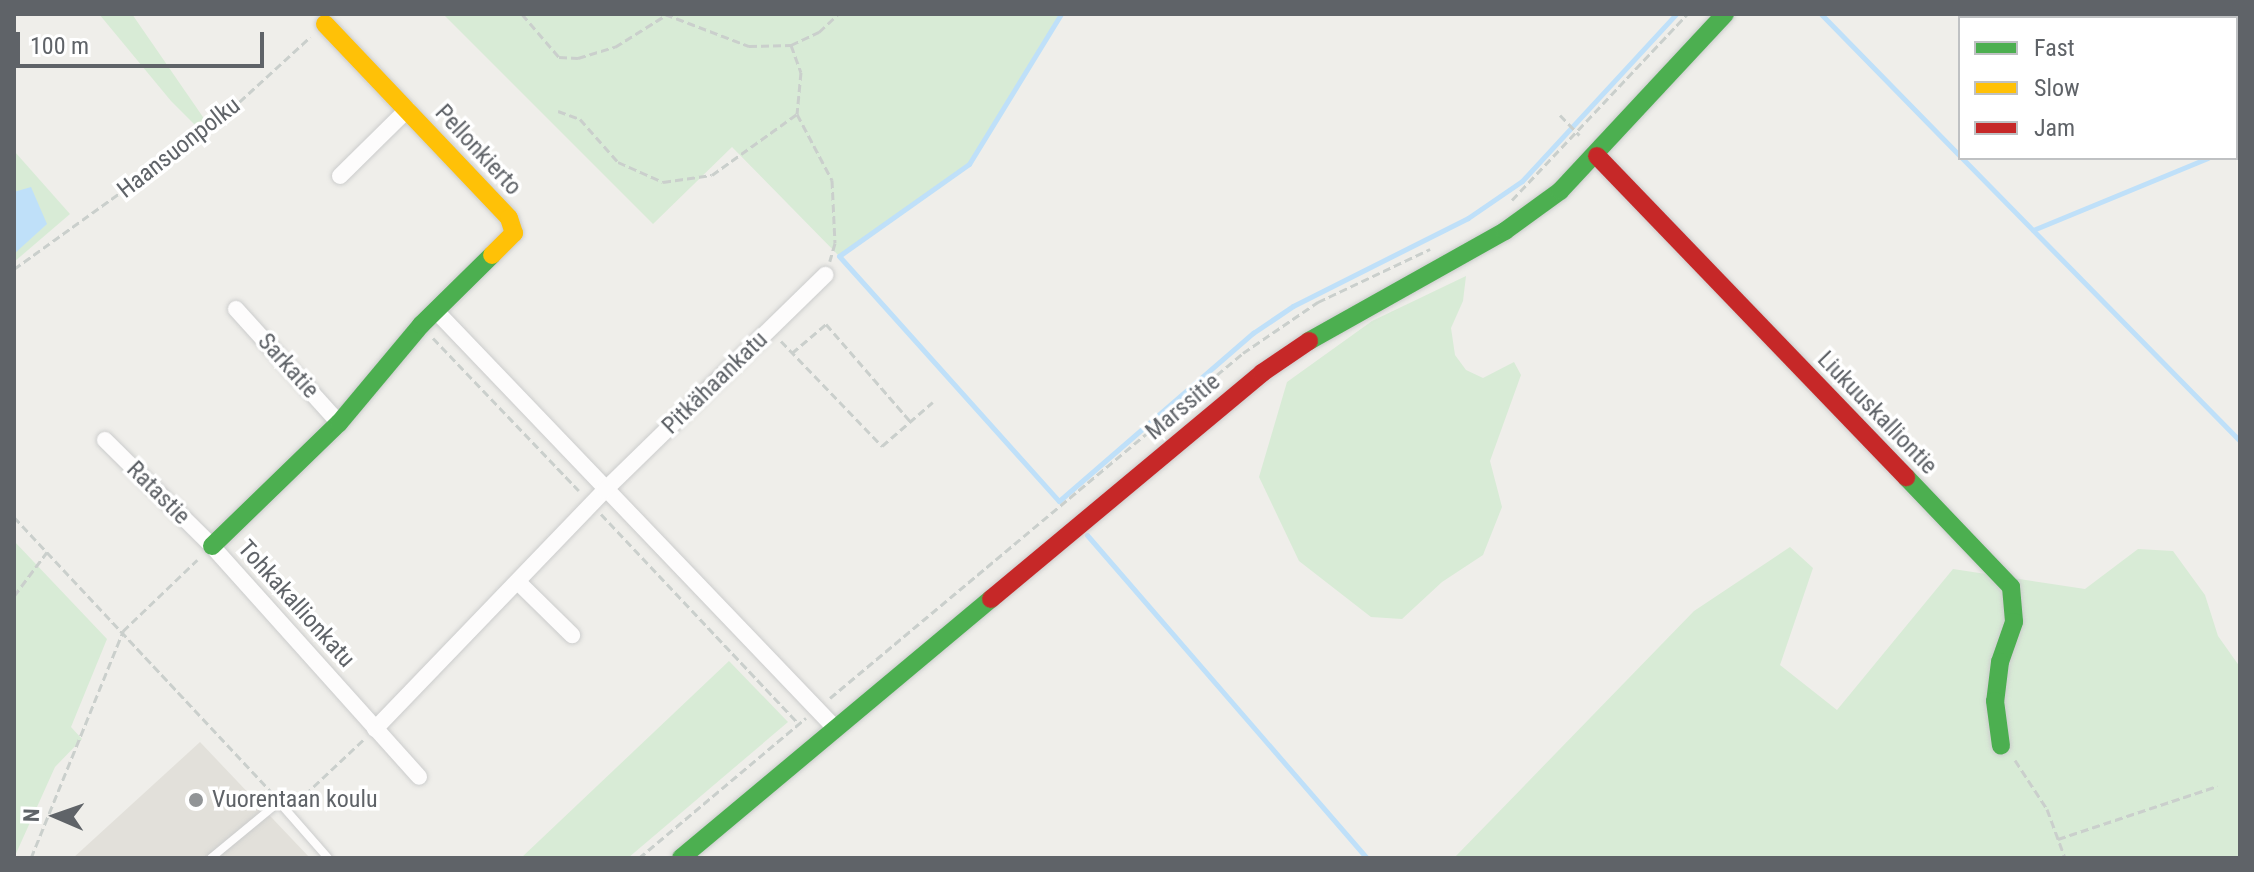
<!DOCTYPE html>
<meta charset="utf-8">
<style>
body{margin:0}
#map{position:relative;width:2254px;height:872px;overflow:hidden;background:#efeeea;font-family:"Roboto Condensed",sans-serif}
div>[style]{position:absolute}
.education>*{inset:0;background:#e2e0da}
.green>*{inset:0;background:#d8ebd6}
.water>*{inset:0;background:#bfe0f9}
.stream>*{height:5px;margin:-2.5px;padding:0 2.5px;transform-origin:2.5px;border-radius:2.5px;background:#bfe0f9}
.path>*{height:3px;margin-top:-1.5px;transform-origin:0;background:repeating-linear-gradient(90deg,#cacfcc 0 8px,transparent 0 12px)}
.roads{filter:drop-shadow(0 0 2px #cbcccc) drop-shadow(0 0 2px #cbcccc)}
.lane>*{height:8px;margin:-4px;padding:0 4px;transform-origin:4px;border-radius:4px;background:#fdfcfc}
.street>*{height:16px;margin:-8px;padding:0 8px;transform-origin:8px;border-radius:8px;background:#fdfcfc}
.fast>*{height:18px;margin:-9px;padding:0 9px;transform-origin:9px;border-radius:9px;background:#4caf50}
.slow>*{height:18px;margin:-9px;padding:0 9px;transform-origin:9px;border-radius:9px;background:#ffc107}
.jam>*{height:18px;margin:-9px;padding:0 9px;transform-origin:9px;border-radius:9px;background:#c62828}
.dots>*{width:22px;height:22px;translate:-50% -50%;box-sizing:border-box;border:4px solid #fff;border-radius:50%}
span{translate:-50% -50%;white-space:nowrap;text-align:center;line-height:1.15;-webkit-text-stroke:7px #fff;paint-order:stroke}
.street-label{font-size:24px;color:#5f6368}
.poi-label{font-size:24px;color:#5f6368}
.left{translate:0 -50%;text-align:left}
.frame{position:absolute;inset:0;border:16px solid #5f6368;pointer-events:none}
.legend{position:absolute;left:1958px;top:16px;width:280px;height:144px;box-sizing:border-box;background:#fff;border:2px solid #bfc1c3;margin:0;padding:10px 14px;list-style:none;font-size:24px;color:#5f6368}
.legend li{display:flex;align-items:center;gap:16px;height:40px}
.legend b{width:40px;border:2px solid #bfc1c3}
.north{position:absolute;left:16px;top:776px;width:80px;height:80px;-webkit-text-stroke:6px #fff;paint-order:stroke;rotate:272deg;font-size:22px;font-weight:700;line-height:32px;text-align:center;color:#5f6368}
.north::after{content:'';display:block;margin:auto;width:28px;height:36px;background:#5f6368;clip-path:polygon(50% 0,100% 100%,50% 72%,0 100%)}
.scale{position:absolute;left:16px;top:32px;width:248px;height:36px;box-sizing:border-box;border:4px solid #5f6368;border-top:0;padding-left:10px;font-size:24px;line-height:28px;white-space:nowrap;color:#5f6368;-webkit-text-stroke:6px #fff;paint-order:stroke}
</style>
<div id="map">
<div class="education">
<i style="clip-path:polygon(200px 742px,310px 858px,73px 858px)"></i>
</div>
<div class="green">
<i style="clip-path:polygon(99px 14px,132px 14px,205px 120px,197px 127px,171px 101px)"></i>
<i style="clip-path:polygon(443px 14px,1061px 14px,969px 164px,839px 256px,732px 147px,653px 224px)"></i>
<i style="clip-path:polygon(15px 152px,70px 214px,14px 262px,14px 152px)"></i>
<i style="clip-path:polygon(1466px 276px,1463px 301px,1451px 328px,1455px 355px,1466px 370px,1483px 378px,1514px 362px,1521px 375px,1490px 461px,1502px 507px,1483px 555px,1442px 582px,1402px 619px,1371px 617px,1299px 561px,1259px 477px,1287px 382px,1372px 321px)"></i>
<i style="clip-path:polygon(14px 541px,107px 639px,71px 727px,82px 739px,55px 767px,14px 858px)"></i>
<i style="clip-path:polygon(1790px 547px,1813px 568px,1780px 665px,1837px 710px,1953px 569px,2085px 589px,2138px 549px,2173px 551px,2205px 595px,2218px 636px,2240px 667px,2240px 858px,1454px 858px,1694px 611px)"></i>
<i style="clip-path:polygon(729px 661px,788px 722px,628px 858px,521px 858px)"></i>
</div>
<div class="water">
<i style="clip-path:polygon(31px 187px,47px 224px,14px 254px,14px 192px)"></i>
</div>
<div class="stream">
<i style="left:1061px;top:14px;width:176px;rotate:121.5deg"></i>
<i style="left:969px;top:164px;width:159px;rotate:144.7deg"></i>
<i style="left:839px;top:256px;width:329px;rotate:48.1deg"></i>
<i style="left:1059px;top:501px;width:257px;rotate:-40.9deg"></i>
<i style="left:1253px;top:333px;width:48px;rotate:-34deg"></i>
<i style="left:1293px;top:306px;width:196px;rotate:-26.7deg"></i>
<i style="left:1468px;top:218px;width:65px;rotate:-34.4deg"></i>
<i style="left:1522px;top:181px;width:227px;rotate:-47.3deg"></i>
<i style="left:1821px;top:14px;width:199px;rotate:45.6deg"></i>
<i style="left:2236px;top:146px;width:4px;rotate:-14deg"></i>
<i style="left:1962px;top:158px;width:397px;rotate:45.5deg"></i>
<i style="left:2033px;top:230px;width:189px;rotate:-22.4deg"></i>
<i style="left:1087px;top:535px;width:427px;rotate:49.1deg"></i>
</div>
<div class="path">
<i style="left:522px;top:14px;width:57px;rotate:49.3deg"></i>
<i style="left:559px;top:57px;width:19px;rotate:3deg"></i>
<i style="left:578px;top:58px;width:39px;rotate:-17deg"></i>
<i style="left:615px;top:47px;width:60px;rotate:-32.1deg"></i>
<i style="left:665px;top:14px;width:90px;rotate:20.9deg"></i>
<i style="left:749px;top:46px;width:42px;rotate:-1.4deg"></i>
<i style="left:791px;top:45px;width:31px;rotate:-25deg"></i>
<i style="left:819px;top:32px;width:26px;rotate:-43deg"></i>
<i style="left:791px;top:45px;width:29px;rotate:70deg"></i>
<i style="left:801px;top:72px;width:42px;rotate:95.4deg"></i>
<i style="left:797px;top:114px;width:75px;rotate:62.1deg"></i>
<i style="left:832px;top:180px;width:63px;rotate:87.3deg"></i>
<i style="left:835px;top:243px;width:19px;rotate:106deg"></i>
<i style="left:558px;top:111px;width:23px;rotate:20deg"></i>
<i style="left:580px;top:119px;width:57px;rotate:48.5deg"></i>
<i style="left:618px;top:162px;width:49px;rotate:24deg"></i>
<i style="left:663px;top:182px;width:49px;rotate:-8.1deg"></i>
<i style="left:712px;top:175px;width:105px;rotate:-35.7deg"></i>
<i style="left:1560px;top:115px;width:28px;rotate:46deg"></i>
<i style="left:1512px;top:200px;width:255px;rotate:-46.7deg"></i>
<i style="left:14px;top:269px;width:245px;rotate:-35.7deg"></i>
<i style="left:213px;top:126px;width:132px;rotate:-42.5deg"></i>
<i style="left:433px;top:338px;width:211px;rotate:46.3deg"></i>
<i style="left:781px;top:341px;width:146px;rotate:46.1deg"></i>
<i style="left:882px;top:446px;width:67px;rotate:-40.8deg"></i>
<i style="left:792px;top:353px;width:45px;rotate:-40.5deg"></i>
<i style="left:826px;top:324px;width:128px;rotate:49.1deg"></i>
<i style="left:601px;top:514px;width:289px;rotate:46.7deg"></i>
<i style="left:14px;top:517px;width:376px;rotate:46.9deg"></i>
<i style="left:14px;top:596px;width:55px;rotate:-53.1deg"></i>
<i style="left:830px;top:698px;width:538px;rotate:-39.87deg"></i>
<i style="left:1243px;top:353px;width:91px;rotate:-34.2deg"></i>
<i style="left:1318px;top:302px;width:124px;rotate:-25.3deg"></i>
<i style="left:2015px;top:760px;width:59px;rotate:56.9deg"></i>
<i style="left:2047px;top:809px;width:52px;rotate:69.8deg"></i>
<i style="left:296px;top:803px;width:92px;rotate:-43.2deg"></i>
<i style="left:2058px;top:839px;width:168px;rotate:-18.4deg"></i>
<i style="left:31px;top:858px;width:245px;rotate:-67.9deg"></i>
<i style="left:123px;top:631px;width:103px;rotate:-43.8deg"></i>
<i style="left:639px;top:858px;width:218px;rotate:-40deg"></i>
</div>
<div class="roads">
<div class="lane">
<i style="left:211px;top:858px;width:88px;rotate:-39.5deg"></i>
<i style="left:279px;top:802px;width:74px;rotate:48.8deg"></i>
</div>
<div class="street">
<i style="left:340px;top:176px;width:95px;rotate:-44.6deg"></i>
<i style="left:236px;top:309px;width:154px;rotate:47.9deg"></i>
<i style="left:436px;top:311px;width:577px;rotate:46.26deg"></i>
<i style="left:105px;top:440px;width:151px;rotate:44.7deg"></i>
<i style="left:212px;top:546px;width:310px;rotate:48.1deg"></i>
<i style="left:518px;top:582px;width:76px;rotate:44.5deg"></i>
<i style="left:375px;top:729px;width:332px;rotate:-46.1deg"></i>
<i style="left:605px;top:490px;width:308px;rotate:-44.3deg"></i>
</div>
<div class="fast">
<i style="left:1309px;top:341px;width:225px;rotate:-29.3deg"></i>
<i style="left:1505px;top:231px;width:68px;rotate:-36deg"></i>
<i style="left:1560px;top:191px;width:242px;rotate:-47deg"></i>
<i style="left:1906px;top:477px;width:152px;rotate:46.3deg"></i>
<i style="left:2011px;top:587px;width:35px;rotate:85deg"></i>
<i style="left:2014px;top:622px;width:42px;rotate:109.3deg"></i>
<i style="left:2000px;top:662px;width:39px;rotate:97deg"></i>
<i style="left:1995px;top:701px;width:45px;rotate:82.4deg"></i>
<i style="left:212px;top:546px;width:177px;rotate:-44.1deg"></i>
<i style="left:339px;top:423px;width:128px;rotate:-50.1deg"></i>
<i style="left:421px;top:325px;width:100px;rotate:-44.6deg"></i>
<i style="left:681px;top:858px;width:404px;rotate:-39.9deg"></i>
</div>
<div class="slow">
<i style="left:325px;top:24px;width:267px;rotate:46.5deg"></i>
<i style="left:509px;top:218px;width:16px;rotate:72deg"></i>
<i style="left:514px;top:233px;width:31px;rotate:135deg"></i>
</div>
<div class="jam">
<i style="left:1597px;top:156px;width:446px;rotate:46.1deg"></i>
<i style="left:991px;top:599px;width:353px;rotate:-39.8deg"></i>
<i style="left:1262px;top:373px;width:57px;rotate:-34.2deg"></i>
</div>
</div>
<div class="dots">
<i style="left:196px;top:800px;background:#919496"></i>
</div>
<div class="street-label">
<span style="left:179px;top:148px;rotate:-38deg">Haansuonpolku</span>
<span style="left:478px;top:150px;rotate:47deg">Pellonkierto</span>
<span style="left:288px;top:366px;rotate:48deg">Sarkatie</span>
<span style="left:715px;top:383px;rotate:-44deg">Pitkähaankatu</span>
<span style="left:1183px;top:407px;rotate:-40deg">Marssitie</span>
<span style="left:1877px;top:413px;rotate:46deg">Liukuuskalliontie</span>
<span style="left:158px;top:493px;rotate:45deg">Ratastie</span>
<span style="left:296px;top:604px;rotate:48deg">Tohkakallionkatu</span>
</div>
<div class="poi-label">
<span class="left" style="left:212px;top:800px">Vuorentaan koulu</span>
</div>
<div class="frame"></div>
<ul class="legend">
<li><b style="height:10px;background:#4caf50"></b>Fast</li>
<li><b style="height:10px;background:#ffc107"></b>Slow</li>
<li><b style="height:10px;background:#c62828"></b>Jam</li>
</ul>
<div class="north">N</div>
<div class="scale">100 m</div>
</div>
